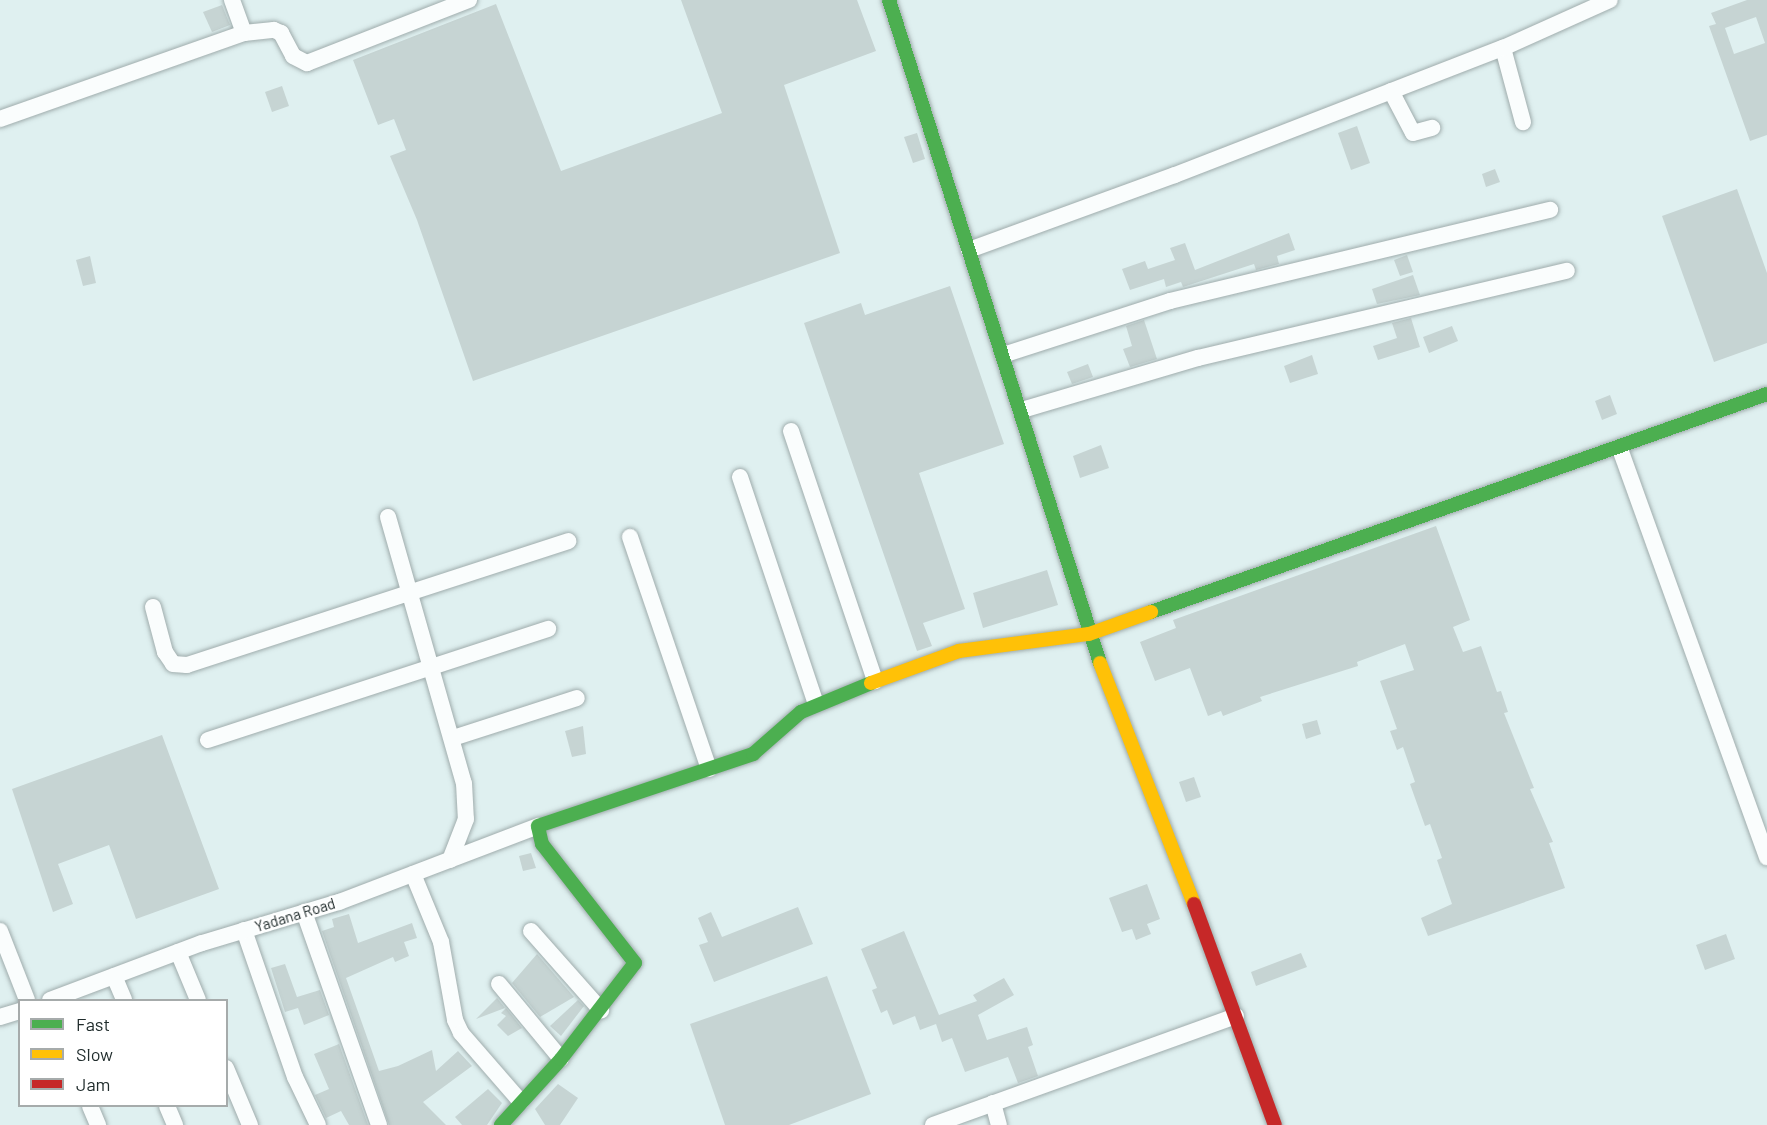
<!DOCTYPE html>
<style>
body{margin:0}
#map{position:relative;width:1767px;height:1125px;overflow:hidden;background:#dff0f0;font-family:Barlow,sans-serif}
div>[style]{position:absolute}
.building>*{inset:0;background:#c6d4d3}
.roads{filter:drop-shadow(0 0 2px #9facac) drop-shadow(0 0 2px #9facac)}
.street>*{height:16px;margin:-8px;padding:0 8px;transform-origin:8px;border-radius:8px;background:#fafdfd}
.fast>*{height:14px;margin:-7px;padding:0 7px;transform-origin:7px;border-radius:7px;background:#4caf50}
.slow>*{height:14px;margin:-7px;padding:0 7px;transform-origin:7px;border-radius:7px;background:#ffc107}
.jam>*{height:14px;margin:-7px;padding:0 7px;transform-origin:7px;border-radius:7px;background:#c62828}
span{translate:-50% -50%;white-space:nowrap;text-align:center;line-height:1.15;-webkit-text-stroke:4.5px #fff;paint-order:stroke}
.street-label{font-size:15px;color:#202c2c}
.legend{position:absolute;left:18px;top:999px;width:210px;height:108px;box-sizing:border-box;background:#fff;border:2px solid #a6abab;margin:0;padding:8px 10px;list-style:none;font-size:18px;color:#202c2c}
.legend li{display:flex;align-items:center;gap:12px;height:30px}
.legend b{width:30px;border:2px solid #a6abab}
</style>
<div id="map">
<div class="building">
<i style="clip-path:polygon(681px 0,857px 0,876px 51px,784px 85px,840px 253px,473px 381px,417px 220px,390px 156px,406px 150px,394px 119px,378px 125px,353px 60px,496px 4px,561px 171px,722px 113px)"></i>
<i style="clip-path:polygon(evenodd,1747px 0,1767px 0,1767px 135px,1750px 141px,1709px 26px,1716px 24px,1711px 13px,1747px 0,1756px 17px,1765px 43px,1734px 54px,1725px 28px,1756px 17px)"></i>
<i style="clip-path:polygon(222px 5px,230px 25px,212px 32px,203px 12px)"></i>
<i style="clip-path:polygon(282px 86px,289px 106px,272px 112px,265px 92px)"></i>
<i style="clip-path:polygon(1357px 126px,1370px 163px,1351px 170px,1338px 133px)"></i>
<i style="clip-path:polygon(917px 133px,925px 159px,913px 163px,904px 137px)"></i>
<i style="clip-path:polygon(1495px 169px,1500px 182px,1486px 187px,1482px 174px)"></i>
<i style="clip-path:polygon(1737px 189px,1767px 273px,1767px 343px,1714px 362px,1662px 216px)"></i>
<i style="clip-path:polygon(1289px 233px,1295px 250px,1277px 256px,1279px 264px,1256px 270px,1254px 264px,1183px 287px,1181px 282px,1166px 287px,1164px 279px,1130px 290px,1122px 269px,1145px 261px,1148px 269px,1175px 260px,1170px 248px,1185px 243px,1195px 270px)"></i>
<i style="clip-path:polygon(1407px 255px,1413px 272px,1400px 276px,1394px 260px)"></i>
<i style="clip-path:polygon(90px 256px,96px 283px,83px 286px,76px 260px)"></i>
<i style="clip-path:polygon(1413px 275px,1420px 295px,1377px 304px,1372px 289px)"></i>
<i style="clip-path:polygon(950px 286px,1004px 444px,919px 473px,965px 609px,923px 623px,932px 646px,917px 651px,804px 323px,861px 303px,865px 315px)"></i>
<i style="clip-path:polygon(1411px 318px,1420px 347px,1378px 360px,1373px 346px,1397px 338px,1392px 323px)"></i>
<i style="clip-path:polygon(1144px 320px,1157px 359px,1130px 367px,1123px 349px,1132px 346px,1126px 326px)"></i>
<i style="clip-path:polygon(1452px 326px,1458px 341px,1429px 353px,1423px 337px)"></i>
<i style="clip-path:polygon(1312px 355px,1318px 374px,1290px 383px,1284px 366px)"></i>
<i style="clip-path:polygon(1088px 364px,1093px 377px,1072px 384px,1067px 372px)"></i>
<i style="clip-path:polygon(1610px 395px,1617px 414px,1602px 420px,1595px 401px)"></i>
<i style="clip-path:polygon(1101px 445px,1109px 468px,1080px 478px,1073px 456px)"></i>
<i style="clip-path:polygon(1436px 526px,1470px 620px,1453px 627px,1463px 652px,1481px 646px,1497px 692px,1501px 691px,1508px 712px,1504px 713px,1534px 788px,1530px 789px,1553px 842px,1549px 843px,1565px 888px,1428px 936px,1421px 918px,1452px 904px,1437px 860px,1442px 858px,1430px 824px,1425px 826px,1410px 784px,1415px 782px,1403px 747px,1397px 750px,1390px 731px,1397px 729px,1380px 681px,1414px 670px,1405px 644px,1357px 662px,1358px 666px,1260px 697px,1262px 701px,1223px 716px,1221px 711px,1208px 716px,1190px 668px,1155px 681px,1140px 642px,1176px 628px,1173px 620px)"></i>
<i style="clip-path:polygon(1047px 570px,1058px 605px,983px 628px,973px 593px)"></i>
<i style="clip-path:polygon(1317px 720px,1321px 734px,1306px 739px,1302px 724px)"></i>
<i style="clip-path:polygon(583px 726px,586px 754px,572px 757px,565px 731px)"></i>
<i style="clip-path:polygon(162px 735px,219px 889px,136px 919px,109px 845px,58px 864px,73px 904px,53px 912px,12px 789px)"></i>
<i style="clip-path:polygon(1194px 777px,1201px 797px,1186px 802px,1179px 782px)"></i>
<i style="clip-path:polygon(531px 853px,536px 868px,523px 871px,519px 856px)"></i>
<i style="clip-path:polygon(1147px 884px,1160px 919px,1147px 924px,1151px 934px,1136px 940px,1132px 929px,1122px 932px,1109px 898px)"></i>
<i style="clip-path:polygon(798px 907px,813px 944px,714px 982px,699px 945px,708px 942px,698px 918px,711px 912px,722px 937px)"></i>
<i style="clip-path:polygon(349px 914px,358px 943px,412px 923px,417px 938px,404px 942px,409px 956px,395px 962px,393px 957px,346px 978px,379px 1071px,398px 1066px,432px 1050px,436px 1071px,458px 1051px,472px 1066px,423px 1102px,446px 1125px,389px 1125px,322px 931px,334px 927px,332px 919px)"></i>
<i style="clip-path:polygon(904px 931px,939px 1015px,977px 1001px,973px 995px,1004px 978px,1014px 995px,978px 1015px,987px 1040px,1027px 1027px,1033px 1045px,1028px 1047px,1038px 1076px,1018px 1083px,1008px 1057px,965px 1072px,952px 1038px,942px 1042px,936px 1024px,920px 1030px,915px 1016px,893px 1025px,887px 1010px,881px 1013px,872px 990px,877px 988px,861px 949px)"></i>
<i style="clip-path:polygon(1726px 934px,1735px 959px,1705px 970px,1696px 945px)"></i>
<i style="clip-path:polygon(1301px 953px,1307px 967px,1256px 986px,1251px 972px)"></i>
<i style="clip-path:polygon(537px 954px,574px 997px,540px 1017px,512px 983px)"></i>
<i style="clip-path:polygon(285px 964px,297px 997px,320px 990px,329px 1015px,304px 1025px,298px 1008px,285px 1012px,271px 968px)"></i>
<i style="clip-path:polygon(827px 976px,871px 1094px,789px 1125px,725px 1125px,690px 1024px)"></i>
<i style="clip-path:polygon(497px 998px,505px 1008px,476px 1019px)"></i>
<i style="clip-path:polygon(578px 1000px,584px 1006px,561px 1036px,550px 1026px)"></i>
<i style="clip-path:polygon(506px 1008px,522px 1028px,508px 1036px,497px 1025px,506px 1016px,501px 1013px)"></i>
<i style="clip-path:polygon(339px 1044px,368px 1125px,349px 1125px,341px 1111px,326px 1118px,315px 1095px,329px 1089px,314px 1054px)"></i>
<i style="clip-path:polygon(558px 1084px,578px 1098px,560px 1125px,545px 1125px,535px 1109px)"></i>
<i style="clip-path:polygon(488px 1089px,502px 1103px,487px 1125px,462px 1125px,455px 1117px)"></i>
</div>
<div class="roads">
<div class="street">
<i style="left:232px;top:0;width:35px;rotate:70deg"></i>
<i style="left:244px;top:33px;width:30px;rotate:-6deg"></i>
<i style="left:274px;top:30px;width:8px;rotate:23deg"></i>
<i style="left:281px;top:33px;width:26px;rotate:62deg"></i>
<i style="left:293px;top:56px;width:16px;rotate:27deg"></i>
<i style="left:307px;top:63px;width:174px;rotate:-21.3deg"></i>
<i style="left:1503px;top:48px;width:77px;rotate:74.9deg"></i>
<i style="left:1391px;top:91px;width:47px;rotate:62.4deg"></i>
<i style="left:1413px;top:133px;width:20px;rotate:-15deg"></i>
<i style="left:0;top:119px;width:259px;rotate:-19.4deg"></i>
<i style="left:969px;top:250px;width:219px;rotate:-20deg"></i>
<i style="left:1175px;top:175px;width:352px;rotate:-21.2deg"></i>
<i style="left:1503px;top:48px;width:117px;rotate:-24.2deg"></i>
<i style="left:1003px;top:355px;width:176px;rotate:-17.9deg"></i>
<i style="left:1170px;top:301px;width:391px;rotate:-13.5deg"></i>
<i style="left:1022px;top:410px;width:184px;rotate:-16.5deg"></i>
<i style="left:1198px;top:358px;width:379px;rotate:-13.3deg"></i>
<i style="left:791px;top:431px;width:264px;rotate:71.4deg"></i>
<i style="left:1620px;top:449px;width:434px;rotate:70.2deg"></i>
<i style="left:740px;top:477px;width:239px;rotate:71.5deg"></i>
<i style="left:388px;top:517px;width:277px;rotate:74.1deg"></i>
<i style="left:464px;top:783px;width:36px;rotate:87deg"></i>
<i style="left:466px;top:819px;width:44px;rotate:111.3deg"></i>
<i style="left:630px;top:537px;width:245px;rotate:71.2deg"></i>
<i style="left:153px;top:607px;width:47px;rotate:75.1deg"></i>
<i style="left:165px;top:652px;width:14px;rotate:56deg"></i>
<i style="left:173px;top:664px;width:14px;rotate:4deg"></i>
<i style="left:187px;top:665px;width:401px;rotate:-18deg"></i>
<i style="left:453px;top:738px;width:130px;rotate:-17.9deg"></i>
<i style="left:208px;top:740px;width:358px;rotate:-18.1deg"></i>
<i style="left:413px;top:874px;width:74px;rotate:67.6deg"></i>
<i style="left:441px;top:942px;width:79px;rotate:79.8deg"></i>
<i style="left:455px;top:1020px;width:14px;rotate:65deg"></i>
<i style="left:461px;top:1033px;width:91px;rotate:49deg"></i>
<i style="left:304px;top:912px;width:226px;rotate:70.6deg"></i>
<i style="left:244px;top:930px;width:156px;rotate:70.9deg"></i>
<i style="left:295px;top:1077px;width:53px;rotate:64.4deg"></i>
<i style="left:0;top:931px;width:74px;rotate:68.6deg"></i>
<i style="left:531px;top:931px;width:106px;rotate:48.5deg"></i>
<i style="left:178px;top:952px;width:52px;rotate:67.4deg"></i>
<i style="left:114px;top:976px;width:26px;rotate:67deg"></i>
<i style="left:499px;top:984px;width:97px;rotate:50.4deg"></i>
<i style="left:50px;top:1000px;width:162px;rotate:-20.6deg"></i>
<i style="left:202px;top:943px;width:143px;rotate:-16.7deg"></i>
<i style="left:339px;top:902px;width:213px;rotate:-20.9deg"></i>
<i style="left:0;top:1017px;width:21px;rotate:-17deg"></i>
<i style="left:226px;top:1068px;width:62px;rotate:67.2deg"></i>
<i style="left:993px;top:1103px;width:23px;rotate:75deg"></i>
<i style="left:90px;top:1106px;width:21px;rotate:67deg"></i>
<i style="left:167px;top:1106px;width:21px;rotate:67deg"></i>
<i style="left:933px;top:1125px;width:322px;rotate:-19.8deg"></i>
</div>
<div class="fast">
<i style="left:889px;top:0;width:696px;rotate:72.35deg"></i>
<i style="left:1151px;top:612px;width:653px;rotate:-19.49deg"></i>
<i style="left:501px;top:1125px;width:89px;rotate:-47.7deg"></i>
<i style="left:561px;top:1059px;width:121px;rotate:-52.4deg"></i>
<i style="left:635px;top:963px;width:151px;rotate:-128deg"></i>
<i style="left:542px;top:844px;width:18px;rotate:-103deg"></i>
<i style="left:538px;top:826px;width:227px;rotate:-18.5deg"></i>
<i style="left:753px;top:754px;width:64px;rotate:-41.2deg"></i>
<i style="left:801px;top:712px;width:76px;rotate:-22.5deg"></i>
</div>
<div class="slow">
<i style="left:1100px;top:663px;width:259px;rotate:68.7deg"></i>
<i style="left:871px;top:683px;width:94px;rotate:-20deg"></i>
<i style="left:959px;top:651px;width:131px;rotate:-7.5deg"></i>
<i style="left:1089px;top:634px;width:66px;rotate:-19.5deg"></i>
</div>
<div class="jam">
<i style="left:1194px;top:904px;width:235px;rotate:69.9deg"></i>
</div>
</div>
<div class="street-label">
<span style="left:295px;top:915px;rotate:-17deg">Yadana Road</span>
</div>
<ul class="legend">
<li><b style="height:8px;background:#4caf50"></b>Fast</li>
<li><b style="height:8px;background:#ffc107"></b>Slow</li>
<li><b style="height:8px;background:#c62828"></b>Jam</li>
</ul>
</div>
